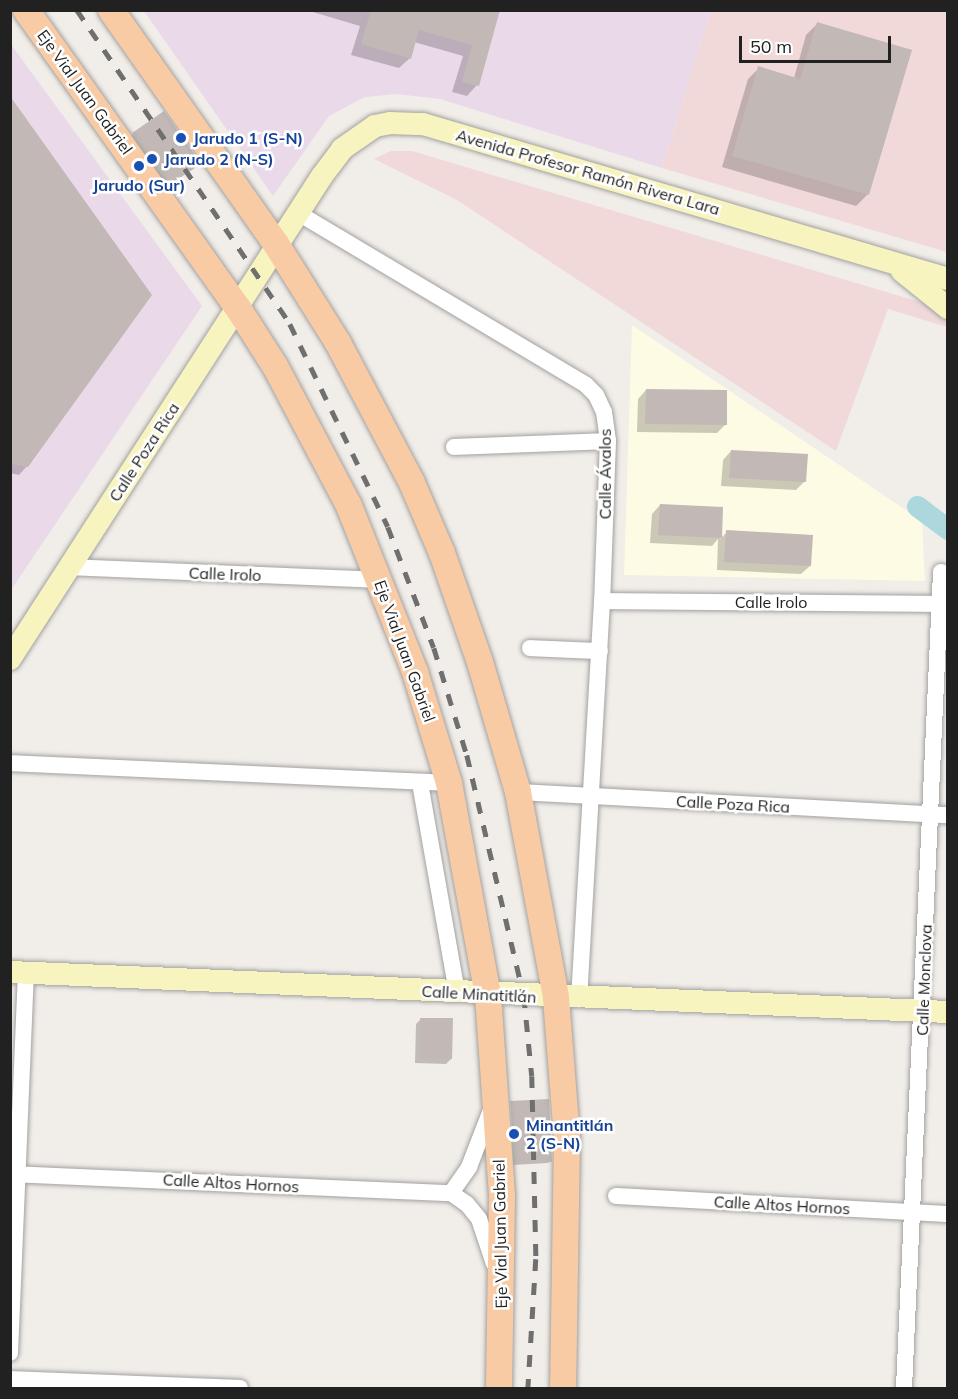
<!DOCTYPE html>
<meta charset="utf-8">
<style>
body{margin:0}
#map{position:relative;width:958px;height:1399px;overflow:hidden;background:#f1ede8;font-family:Mulish,sans-serif}
div>[style]{position:absolute}
.commercial>*{inset:0;background:#f1d9da}
.industrial>*{inset:0;background:#eadae9}
.education>*{inset:0;background:#fefbe4}
.shadow>*{inset:0;background:#0003}
.canal>*{height:21px;margin:-10.5px;padding:0 10.5px;transform-origin:10.5px;border-radius:10.5px;background:#abd7dd}
.building>*{inset:0;background:#c2b8b5}
.roads{filter:drop-shadow(0 0 2px #a2a2a2) drop-shadow(0 0 2px #a2a2a2)}
.street>*{height:16px;margin:-8px;padding:0 8px;transform-origin:8px;border-radius:8px;background:#fff}
.secondary>*{height:22px;margin:-11px;padding:0 11px;transform-origin:11px;border-radius:11px;background:#f8f4c0}
.primary>*{height:26px;margin:-13px;padding:0 13px;transform-origin:13px;border-radius:13px;background:#f9cba5}
.rail>*{height:4.5px;margin-top:-2.25px;transform-origin:0;background:repeating-linear-gradient(90deg,#6f6f6f 0 12px,transparent 0 24px)}
.dots>*{width:16px;height:16px;translate:-50% -50%;box-sizing:border-box;border:3px solid #fff;border-radius:50%}
span{translate:-50% -50%;white-space:nowrap;text-align:center;line-height:1.15;-webkit-text-stroke:5px #fff;paint-order:stroke}
.street-label{font-size:16px;color:#212121}
.transit-label{font-size:16px;color:#164399;font-weight:700}
.left{translate:0 -50%;text-align:left}
.frame{position:absolute;inset:0;border:12px solid #212121;pointer-events:none}
.scale{position:absolute;left:739px;top:36px;width:152px;height:27px;box-sizing:border-box;border:3px solid #212121;border-top:0;padding-left:8px;font-size:18px;line-height:21px;white-space:nowrap;color:#212121;-webkit-text-stroke:4px #fff;paint-order:stroke}
</style>
<div id="map">
<div class="commercial">
<i style="clip-path:polygon(711px 11px,947px 11px,947px 252px,662px 168px)"></i>
<i style="clip-path:polygon(391px 151px,412px 151px,947px 310px,947px 327px,888px 309px,836px 451px,457px 200px,374px 159px)"></i>
</div>
<div class="industrial">
<i style="clip-path:polygon(144px 11px,711px 11px,662px 168px,440px 99px,396px 94px,365px 97px,329px 116px,273px 196px)"></i>
<i style="clip-path:polygon(10px 43px,202px 306px,11px 590px,10px 590px)"></i>
</div>
<div class="education">
<i style="clip-path:polygon(632px 325px,922px 521px,925px 581px,624px 575px)"></i>
</div>
<div class="shadow">
<i style="clip-path:polygon(306px 10px,499px 10px,477px 85px,467px 96px,452px 92px,463px 56px,414px 42px,410px 58px,399px 68px,351px 55px,360px 26px)"></i>
<i style="clip-path:polygon(817px 24px,868px 194px,856px 206px,722px 167px,748px 79px,759px 68px,794px 78px,806px 35px)"></i>
<i style="clip-path:polygon(10px 98px,27px 466px,19px 475px,10px 473px)"></i>
<i style="clip-path:polygon(133px 134px,197px 166px,166px 186px,131px 136px)"></i>
<i style="clip-path:polygon(646px 390px,725px 425px,717px 433px,637px 432px,638px 399px)"></i>
<i style="clip-path:polygon(731px 451px,805px 481px,796px 490px,721px 486px,723px 460px)"></i>
<i style="clip-path:polygon(660px 505px,722px 508px,720px 539px,727px 532px,810px 566px,801px 574px,717px 570px,718px 539px,712px 546px,650px 543px,652px 514px)"></i>
<i style="clip-path:polygon(421px 1019px,451px 1059px,446px 1064px,415px 1063px,416px 1024px)"></i>
<i style="clip-path:polygon(511px 1103px,550px 1161px,548px 1163px,513px 1165px)"></i>
</div>
<div class="canal">
<i style="left:917px;top:506px;width:39px;rotate:37deg"></i>
</div>
<div class="building">
<i style="clip-path:polygon(371px 10px,500px 10px,479px 86px,462px 82px,472px 45px,419px 30px,411px 59px,361px 44px)"></i>
<i style="clip-path:polygon(817px 22px,912px 50px,869px 195px,732px 156px,758px 66px,800px 79px)"></i>
<i style="clip-path:polygon(10px 96px,152px 295px,28px 467px,10px 464px)"></i>
<i style="clip-path:polygon(164px 111px,201px 164px,169px 185px,132px 133px)"></i>
<i style="clip-path:polygon(646px 389px,727px 390px,727px 425px,645px 424px)"></i>
<i style="clip-path:polygon(731px 450px,808px 454px,806px 482px,729px 478px)"></i>
<i style="clip-path:polygon(660px 504px,723px 507px,722px 538px,658px 535px)"></i>
<i style="clip-path:polygon(726px 530px,813px 535px,811px 566px,724px 562px)"></i>
<i style="clip-path:polygon(420px 1018px,453px 1018px,452px 1059px,420px 1059px)"></i>
<i style="clip-path:polygon(549px 1099px,552px 1162px,515px 1164px,510px 1101px)"></i>
</div>
<div class="roads">
<div class="street">
<i style="left:298px;top:213px;width:335px;rotate:30.8deg"></i>
<i style="left:586px;top:385px;width:14px;rotate:45deg"></i>
<i style="left:596px;top:395px;width:19px;rotate:65deg"></i>
<i style="left:604px;top:412px;width:29px;rotate:82deg"></i>
<i style="left:608px;top:441px;width:160px;rotate:92.1deg"></i>
<i style="left:602px;top:601px;width:399px;rotate:93.3deg"></i>
<i style="left:454px;top:447px;width:154px;rotate:-2.2deg"></i>
<i style="left:69px;top:567px;width:311px;rotate:2.4deg"></i>
<i style="left:602px;top:601px;width:338px;rotate:0.5deg"></i>
<i style="left:530px;top:648px;width:70px;rotate:2.5deg"></i>
<i style="left:10px;top:763px;width:439px;rotate:2.6deg"></i>
<i style="left:420px;top:783px;width:213px;rotate:80deg"></i>
<i style="left:518px;top:792px;width:431px;rotate:3.1deg"></i>
<i style="left:10px;top:1174px;width:441px;rotate:2.5deg"></i>
<i style="left:451px;top:1193px;width:19px;rotate:35deg"></i>
<i style="left:467px;top:1204px;width:19px;rotate:51deg"></i>
<i style="left:479px;top:1219px;width:47px;rotate:71.6deg"></i>
<i style="left:451px;top:1193px;width:32px;rotate:-55deg"></i>
<i style="left:469px;top:1167px;width:61px;rotate:-68.9deg"></i>
<i style="left:616px;top:1196px;width:332px;rotate:3.1deg"></i>
<i style="left:10px;top:1353px;width:380px;rotate:-87.6deg"></i>
<i style="left:10px;top:1379px;width:230px;rotate:2.2deg"></i>
<i style="left:904px;top:1388px;width:817px;rotate:-87.4deg"></i>
</div>
<div class="secondary">
<i style="left:902px;top:271px;width:59px;rotate:38.8deg"></i>
<i style="left:10px;top:659px;width:575px;rotate:-57.14deg"></i>
<i style="left:322px;top:176px;width:34px;rotate:-53deg"></i>
<i style="left:342px;top:149px;width:40px;rotate:-34.9deg"></i>
<i style="left:375px;top:126px;width:15px;rotate:-11deg"></i>
<i style="left:390px;top:123px;width:33px;rotate:2deg"></i>
<i style="left:423px;top:124px;width:547px;rotate:16.45deg"></i>
<i style="left:10px;top:972px;width:939px;rotate:2.44deg"></i>
</div>
<div class="primary">
<i style="left:26px;top:10px;width:366px;rotate:54.6deg"></i>
<i style="left:238px;top:308px;width:69px;rotate:57.5deg"></i>
<i style="left:275px;top:366px;width:158px;rotate:62.1deg"></i>
<i style="left:349px;top:506px;width:179px;rotate:68.3deg"></i>
<i style="left:415px;top:672px;width:116px;rotate:73deg"></i>
<i style="left:449px;top:783px;width:216px;rotate:79.6deg"></i>
<i style="left:488px;top:995px;width:201px;rotate:86deg"></i>
<i style="left:502px;top:1196px;width:192px;rotate:90.9deg"></i>
<i style="left:111px;top:10px;width:286px;rotate:54.8deg"></i>
<i style="left:276px;top:244px;width:117px;rotate:57.9deg"></i>
<i style="left:338px;top:343px;width:158px;rotate:62.1deg"></i>
<i style="left:412px;top:483px;width:76px;rotate:66.8deg"></i>
<i style="left:442px;top:553px;width:115px;rotate:70.8deg"></i>
<i style="left:480px;top:662px;width:135px;rotate:73.7deg"></i>
<i style="left:518px;top:792px;width:209px;rotate:79.5deg"></i>
<i style="left:556px;top:998px;width:140px;rotate:85.5deg"></i>
<i style="left:567px;top:1138px;width:250px;rotate:90.9deg"></i>
</div>
</div>
<div class="rail">
<i style="left:77px;top:10px;width:379px;rotate:55.8deg"></i>
<i style="left:290px;top:324px;width:225px;rotate:64.2deg"></i>
<i style="left:388px;top:527px;width:129px;rotate:69.2deg"></i>
<i style="left:434px;top:648px;width:112px;rotate:72.9deg"></i>
<i style="left:467px;top:755px;width:248px;rotate:76.7deg"></i>
<i style="left:524px;top:996px;width:80px;rotate:84.3deg"></i>
<i style="left:532px;top:1076px;width:183px;rotate:88.7deg"></i>
<i style="left:536px;top:1259px;width:129px;rotate:93.5deg"></i>
</div>
<div class="dots">
<i style="left:181px;top:138px;background:#1a4fb4"></i>
<i style="left:152px;top:159px;background:#1a4fb4"></i>
<i style="left:139px;top:166px;background:#1a4fb4"></i>
<i style="left:514px;top:1134px;background:#1a4fb4"></i>
</div>
<div class="street-label">
<span style="left:85px;top:92px;rotate:54deg">Eje Vial Juan Gabriel</span>
<span style="left:588px;top:172px;rotate:16deg">Avenida Profesor Ramón Rivera Lara</span>
<span style="left:144px;top:452px;rotate:-57deg">Calle Poza Rica</span>
<span style="left:605px;top:474px;rotate:-90deg">Calle Ávalos</span>
<span style="left:225px;top:574px;rotate:2deg">Calle Irolo</span>
<span style="left:771px;top:602px">Calle Irolo</span>
<span style="left:405px;top:651px;rotate:70deg">Eje Vial Juan Gabriel</span>
<span style="left:733px;top:804px;rotate:3deg">Calle Poza Rica</span>
<span style="left:924px;top:980px;rotate:-88deg">Calle Monclova</span>
<span style="left:479px;top:994px;rotate:3deg">Calle Minatitlán</span>
<span style="left:231px;top:1183px;rotate:3deg">Calle Altos Hornos</span>
<span style="left:782px;top:1205px;rotate:3deg">Calle Altos Hornos</span>
<span style="left:500px;top:1234px;rotate:-91deg">Eje Vial Juan Gabriel</span>
</div>
<div class="transit-label">
<span class="left" style="left:193px;top:138px">Jarudo 1 (S-N)</span>
<span class="left" style="left:164px;top:159px">Jarudo 2 (N-S)</span>
<span style="left:139px;top:185px">Jarudo (Sur)</span>
<span class="left" style="left:526px;top:1134px">Minantitlán<br>2 (S-N)</span>
</div>
<div class="frame"></div>
<div class="scale">50 m</div>
</div>
